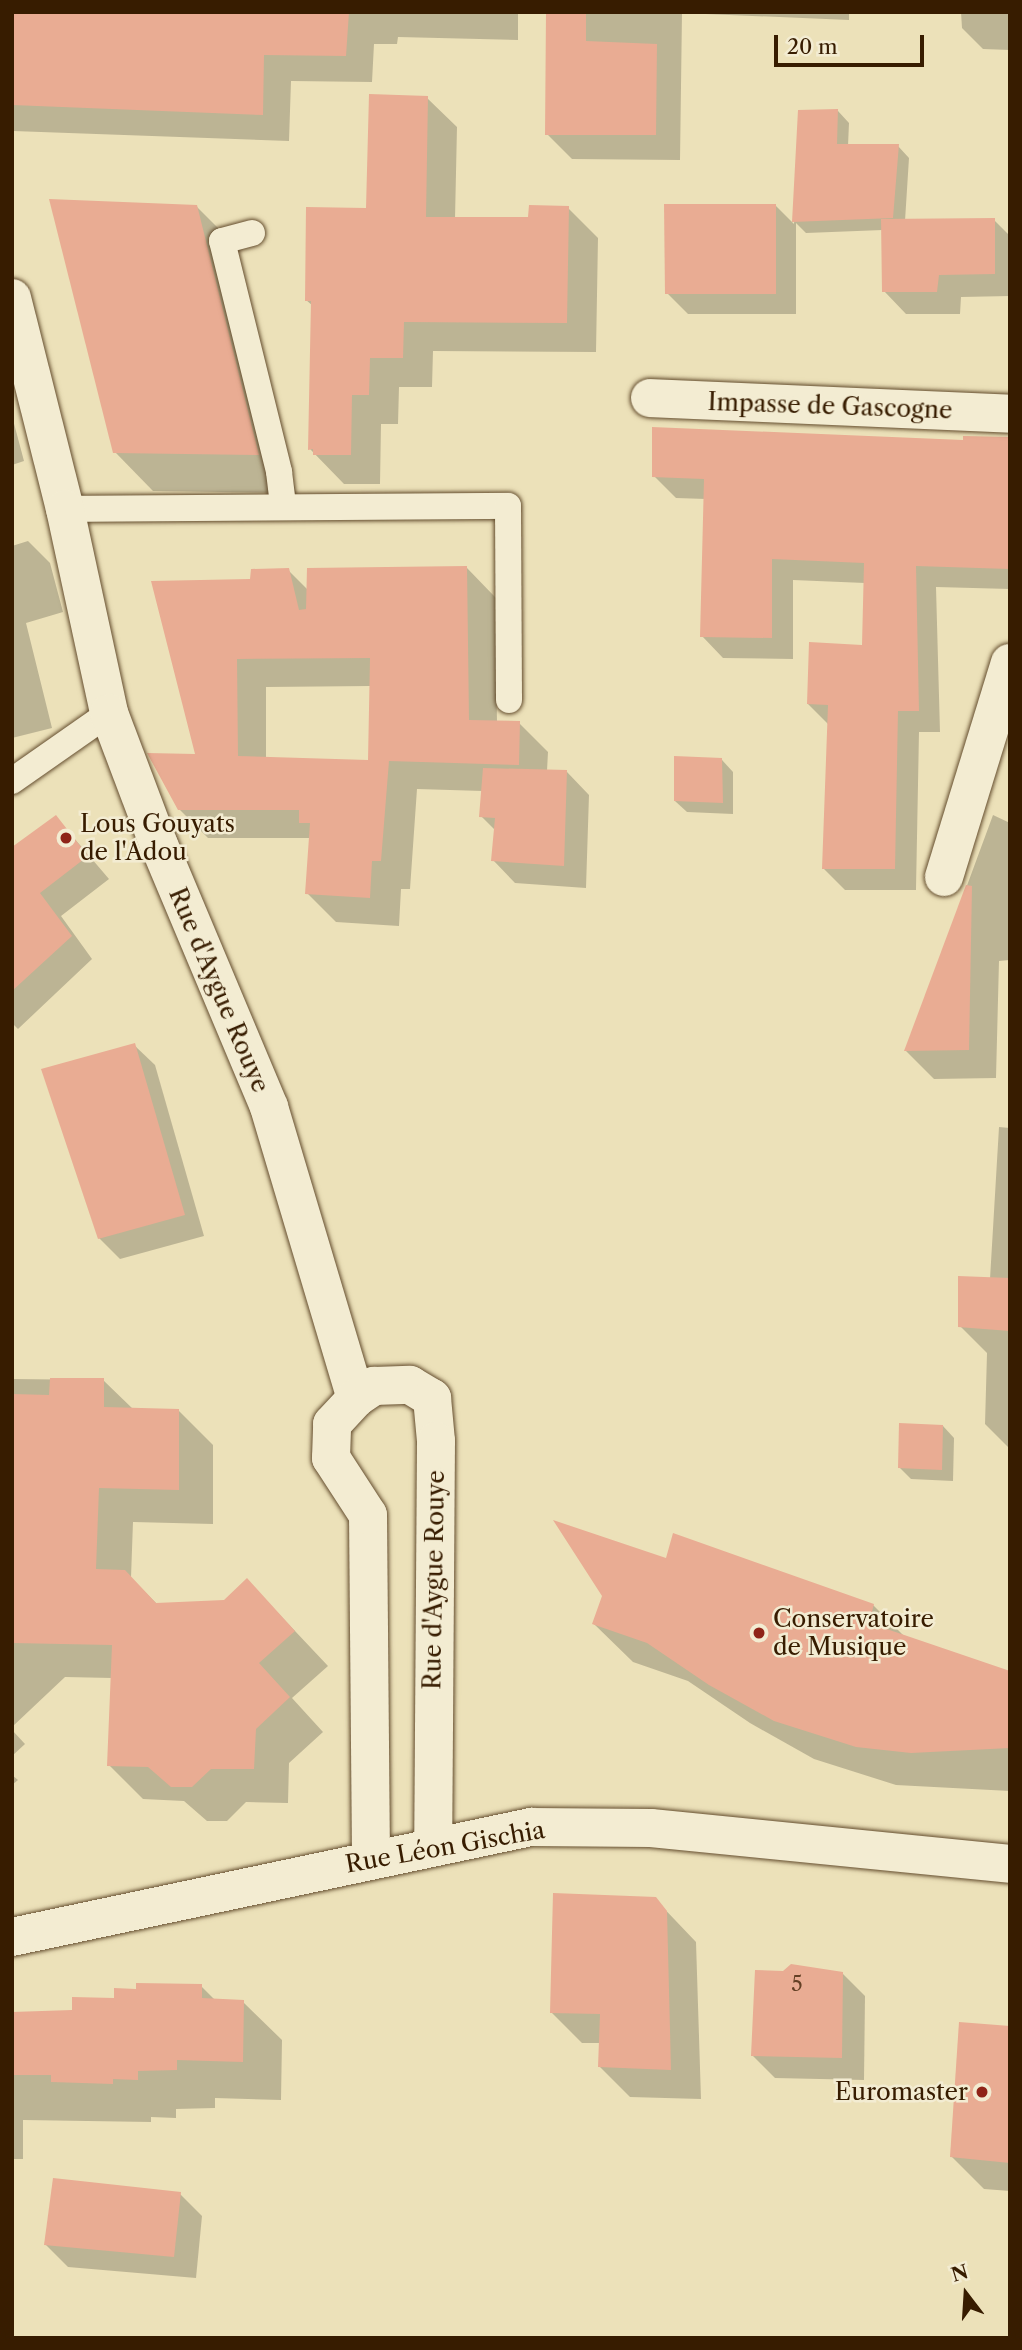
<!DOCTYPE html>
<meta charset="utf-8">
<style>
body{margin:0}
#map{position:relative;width:1022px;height:2350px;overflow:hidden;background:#ece1b9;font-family:"Libre Caslon Text",serif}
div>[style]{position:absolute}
.shadow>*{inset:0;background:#0003}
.building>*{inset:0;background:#e9ac93}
.roads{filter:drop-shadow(0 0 2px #644d2e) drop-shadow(0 0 2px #644d2e)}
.service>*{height:26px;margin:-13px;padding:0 13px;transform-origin:13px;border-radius:13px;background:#f3ecd2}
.minor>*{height:38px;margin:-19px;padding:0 19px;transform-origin:19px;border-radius:19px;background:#f3ecd2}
.dots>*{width:19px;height:19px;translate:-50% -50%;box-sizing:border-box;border:4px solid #f3ecd2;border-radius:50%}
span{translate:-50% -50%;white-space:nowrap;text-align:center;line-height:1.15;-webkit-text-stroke:5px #f3ecd2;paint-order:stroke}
.number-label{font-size:21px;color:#644025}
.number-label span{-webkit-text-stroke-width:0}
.street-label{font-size:24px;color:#371c00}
.poi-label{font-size:24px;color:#371c00}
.left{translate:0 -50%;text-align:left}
.right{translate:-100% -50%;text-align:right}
.frame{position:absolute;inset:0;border:14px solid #371c00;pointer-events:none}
.north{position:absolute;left:931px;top:2259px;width:70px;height:70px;-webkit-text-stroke:5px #f3ecd2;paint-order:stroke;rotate:343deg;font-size:19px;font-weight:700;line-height:28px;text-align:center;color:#371c00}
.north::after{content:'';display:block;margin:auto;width:24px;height:32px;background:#371c00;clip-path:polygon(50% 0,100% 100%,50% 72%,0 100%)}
.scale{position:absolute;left:774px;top:35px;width:150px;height:32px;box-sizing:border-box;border:4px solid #371c00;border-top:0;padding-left:9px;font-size:21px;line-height:24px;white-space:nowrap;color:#371c00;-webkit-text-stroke:5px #f3ecd2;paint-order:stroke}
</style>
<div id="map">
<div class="shadow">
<i style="clip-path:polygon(12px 12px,518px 12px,518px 40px,398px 37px,397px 44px,374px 44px,372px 82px,291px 81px,289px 141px,13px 131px)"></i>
<i style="clip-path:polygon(548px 12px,849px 12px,849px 20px,682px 13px,680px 160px,572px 159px,547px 134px)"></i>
<i style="clip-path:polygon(961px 12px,1010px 12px,1010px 50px,983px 49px,962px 28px)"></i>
<i style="clip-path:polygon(427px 98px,457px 127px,455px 219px,530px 219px,568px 208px,598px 238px,596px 352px,433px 351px,432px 387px,399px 387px,398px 424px,381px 424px,380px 484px,344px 484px,310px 449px,313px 306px,306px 300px,368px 209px)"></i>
<i style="clip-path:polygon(799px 111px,838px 111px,849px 123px,848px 146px,898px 146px,909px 158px,905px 221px,994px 220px,1010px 236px,1010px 296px,961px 297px,960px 314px,906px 314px,884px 291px,883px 230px,806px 233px,796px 223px,796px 314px,688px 314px,667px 293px,775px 205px,794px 224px)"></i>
<i style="clip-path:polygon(197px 207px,236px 246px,296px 493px,153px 491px,115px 452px)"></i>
<i style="clip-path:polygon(12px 416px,24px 461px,12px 465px)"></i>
<i style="clip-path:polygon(1010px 439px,1010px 589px,936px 587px,940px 732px,919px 732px,916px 890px,845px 890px,823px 868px,829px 725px,808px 704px,863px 646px,865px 583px,793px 580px,793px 659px,723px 658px,702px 636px,706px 499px,676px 498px,654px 476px)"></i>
<i style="clip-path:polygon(28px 541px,50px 563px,63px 612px,26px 623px,52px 728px,12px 738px,12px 546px)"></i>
<i style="clip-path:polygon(evenodd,467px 568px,495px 597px,497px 722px,519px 723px,548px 752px,547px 771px,567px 772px,589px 795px,586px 888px,515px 883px,493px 860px,496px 831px,481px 816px,483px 791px,417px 789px,410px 889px,401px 889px,399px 926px,336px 922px,307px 893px,311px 838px,208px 838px,179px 809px,252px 581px,288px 570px,308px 590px,467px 568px,371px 686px,370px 762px,266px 759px,266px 687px,371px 686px)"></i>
<i style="clip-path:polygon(722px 760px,733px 772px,733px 814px,687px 812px,675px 801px)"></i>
<i style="clip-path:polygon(993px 815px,1010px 823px,1010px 960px,999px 961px,996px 1078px,934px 1079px,906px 1051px)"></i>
<i style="clip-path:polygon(56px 817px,109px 879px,61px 916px,92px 959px,18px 1029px,12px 1023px,12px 850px)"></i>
<i style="clip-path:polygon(134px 1045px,155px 1065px,204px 1236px,120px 1259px,99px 1238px)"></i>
<i style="clip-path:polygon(999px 1127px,1010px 1128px,1010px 1449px,985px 1424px,987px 1353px,960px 1326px,990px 1279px)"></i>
<i style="clip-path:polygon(12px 1379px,103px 1380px,133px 1409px,178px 1410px,213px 1445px,213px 1524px,133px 1522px,131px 1578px,157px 1604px,224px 1601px,247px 1580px,328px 1666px,292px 1698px,323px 1732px,289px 1763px,288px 1803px,246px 1802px,227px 1821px,207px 1821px,184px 1801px,143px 1799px,109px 1765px,112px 1678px,65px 1677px,12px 1727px)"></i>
<i style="clip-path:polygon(943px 1426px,954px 1438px,953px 1481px,911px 1479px,900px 1468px)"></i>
<i style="clip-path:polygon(668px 1560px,873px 1605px,905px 1637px,1010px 1673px,1010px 1791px,896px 1785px,814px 1759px,750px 1723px,688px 1681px,633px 1662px,594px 1624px)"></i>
<i style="clip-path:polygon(12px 1730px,25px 1744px,12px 1756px)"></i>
<i style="clip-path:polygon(12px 1775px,18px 1780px,12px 1785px)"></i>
<i style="clip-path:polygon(655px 1899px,696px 1942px,701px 2099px,630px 2097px,600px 2067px,601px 2043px,582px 2043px,552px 2013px)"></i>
<i style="clip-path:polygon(791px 1966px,843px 1974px,865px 1996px,864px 2080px,775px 2078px,753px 2056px,784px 1973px)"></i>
<i style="clip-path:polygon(201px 1986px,216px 2001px,243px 2002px,282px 2040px,281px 2100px,215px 2098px,215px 2108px,176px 2109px,176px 2118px,151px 2117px,151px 2122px,23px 2120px,23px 2159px,12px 2159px,12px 2014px,74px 2012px)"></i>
<i style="clip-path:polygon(1010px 2028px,1010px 2191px,984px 2189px,952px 2157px)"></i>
<i style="clip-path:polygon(180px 2194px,202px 2216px,196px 2278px,68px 2267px,46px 2245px)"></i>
</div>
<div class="building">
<i style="clip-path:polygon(12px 12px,349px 12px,346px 56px,264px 55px,263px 115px,12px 105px)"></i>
<i style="clip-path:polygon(546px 12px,586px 12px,586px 41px,657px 44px,656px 135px,545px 135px)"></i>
<i style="clip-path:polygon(369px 94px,428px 96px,426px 217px,528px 217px,529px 205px,569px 206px,567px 323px,404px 322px,403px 358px,370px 358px,369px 395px,352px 395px,351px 455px,313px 455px,313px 449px,308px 450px,311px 301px,305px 301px,306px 207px,366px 208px)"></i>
<i style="clip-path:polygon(838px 109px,837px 144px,899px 144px,893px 218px,792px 222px,798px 110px)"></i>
<i style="clip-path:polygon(49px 199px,197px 205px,259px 455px,113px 453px)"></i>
<i style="clip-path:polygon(664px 204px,776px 204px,776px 294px,665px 294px)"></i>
<i style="clip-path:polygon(995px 218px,995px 274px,939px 275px,937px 292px,882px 292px,881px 219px)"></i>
<i style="clip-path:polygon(652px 427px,963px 440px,963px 436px,1010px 437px,1010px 569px,916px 566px,919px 711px,898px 711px,895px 869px,822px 869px,828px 705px,807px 704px,809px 642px,862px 645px,864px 563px,772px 559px,772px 638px,700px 637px,704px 479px,652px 477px)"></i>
<i style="clip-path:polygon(evenodd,467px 566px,469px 720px,520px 721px,519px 765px,389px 761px,381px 861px,372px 861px,370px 898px,305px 894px,310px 823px,299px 823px,299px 810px,178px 810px,147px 753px,195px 754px,151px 581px,250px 579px,251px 569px,289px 568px,299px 610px,306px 609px,307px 568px,467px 566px,370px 658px,368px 760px,238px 756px,237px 659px,370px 658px)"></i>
<i style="clip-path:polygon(674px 756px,722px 758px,723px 803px,674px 801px)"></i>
<i style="clip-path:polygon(483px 768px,567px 770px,564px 866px,491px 861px,495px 818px,479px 817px)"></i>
<i style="clip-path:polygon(56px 815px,88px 856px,40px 893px,72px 936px,12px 991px,12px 847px)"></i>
<i style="clip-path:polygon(966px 885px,972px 886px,969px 1050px,904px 1051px)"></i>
<i style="clip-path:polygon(135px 1043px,185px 1215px,98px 1239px,41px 1069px)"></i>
<i style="clip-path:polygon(958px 1276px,1010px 1278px,1010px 1331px,958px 1327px)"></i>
<i style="clip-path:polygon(50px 1378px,104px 1378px,104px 1407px,179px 1409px,179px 1490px,99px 1488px,96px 1569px,125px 1570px,156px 1603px,224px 1600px,247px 1578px,295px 1631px,259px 1663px,290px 1697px,256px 1729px,254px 1769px,211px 1769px,192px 1787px,171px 1787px,148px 1767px,107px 1766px,112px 1645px,12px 1643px,12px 1394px,49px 1395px)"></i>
<i style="clip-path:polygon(899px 1423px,943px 1425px,942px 1470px,898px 1468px)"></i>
<i style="clip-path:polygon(553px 1520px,666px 1558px,673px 1533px,874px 1604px,869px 1623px,1010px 1671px,1010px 1748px,911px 1753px,856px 1747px,774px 1721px,709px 1685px,647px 1643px,592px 1624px,602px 1596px)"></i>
<i style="clip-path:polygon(553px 1893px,656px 1897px,667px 1911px,671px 2070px,598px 2067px,600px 2014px,550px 2013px)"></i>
<i style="clip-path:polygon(791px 1964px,843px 1972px,842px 2058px,751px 2056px,755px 1970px,783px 1971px)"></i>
<i style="clip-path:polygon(136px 1983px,202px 1984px,202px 1998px,244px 2000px,243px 2062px,177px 2060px,177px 2070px,138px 2071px,138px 2080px,113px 2079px,113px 2084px,51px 2082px,51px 2075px,12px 2075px,12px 2012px,72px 2010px,72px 1997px,114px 1998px,114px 1988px,136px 1989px)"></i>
<i style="clip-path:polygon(959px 2022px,1010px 2026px,1010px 2163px,950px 2157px)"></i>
<i style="clip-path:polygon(53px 2178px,181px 2192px,174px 2257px,44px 2245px)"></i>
</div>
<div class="roads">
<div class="service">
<i style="left:252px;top:233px;width:31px;rotate:165deg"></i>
<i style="left:222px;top:241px;width:238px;rotate:76.1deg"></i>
<i style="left:279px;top:472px;width:35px;rotate:83deg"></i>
<i style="left:65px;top:509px;width:443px;rotate:-0.4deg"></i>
<i style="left:508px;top:506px;width:194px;rotate:89.7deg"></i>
<i style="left:12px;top:781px;width:118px;rotate:-35deg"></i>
</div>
<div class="minor">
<i style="left:12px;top:298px;width:218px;rotate:75.9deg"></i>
<i style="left:65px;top:509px;width:209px;rotate:77.8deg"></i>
<i style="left:109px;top:713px;width:141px;rotate:69.3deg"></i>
<i style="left:159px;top:845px;width:284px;rotate:67.2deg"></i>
<i style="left:269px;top:1107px;width:304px;rotate:73.4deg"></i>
<i style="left:650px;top:398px;width:360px;rotate:2.5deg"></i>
<i style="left:944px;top:877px;width:224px;rotate:-72.9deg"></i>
<i style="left:371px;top:1858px;width:343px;rotate:-90.5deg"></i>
<i style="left:368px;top:1515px;width:68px;rotate:-123deg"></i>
<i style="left:331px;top:1458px;width:34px;rotate:-88deg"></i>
<i style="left:332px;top:1424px;width:35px;rotate:-47deg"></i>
<i style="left:356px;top:1398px;width:22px;rotate:-34deg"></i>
<i style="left:374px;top:1386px;width:36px;rotate:-2deg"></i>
<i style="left:410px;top:1385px;width:26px;rotate:31deg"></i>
<i style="left:432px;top:1398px;width:43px;rotate:84.7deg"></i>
<i style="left:436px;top:1441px;width:404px;rotate:90.4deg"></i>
<i style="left:12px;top:1937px;width:531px;rotate:-11.97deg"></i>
<i style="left:531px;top:1827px;width:120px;rotate:0.5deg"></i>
<i style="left:651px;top:1828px;width:361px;rotate:5.7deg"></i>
</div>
</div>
<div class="dots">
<i style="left:66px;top:838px;background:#8f2418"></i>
<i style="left:759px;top:1633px;background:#8f2418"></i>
<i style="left:982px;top:2092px;background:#8f2418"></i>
</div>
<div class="number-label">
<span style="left:797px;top:1984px">5</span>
</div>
<div class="street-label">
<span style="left:830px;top:406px;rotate:2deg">Impasse de Gascogne</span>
<span style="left:219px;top:990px;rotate:67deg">Rue d'Aygue Rouye</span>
<span style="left:434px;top:1580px;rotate:-89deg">Rue d'Aygue Rouye</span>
<span style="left:445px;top:1847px;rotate:-10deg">Rue Léon Gischia</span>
</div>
<div class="poi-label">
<span class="left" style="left:80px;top:838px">Lous Gouyats<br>de l'Adou</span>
<span class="left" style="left:773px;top:1633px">Conservatoire<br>de Musique</span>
<span class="right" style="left:968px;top:2092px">Euromaster</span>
</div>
<div class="frame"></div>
<div class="north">N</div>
<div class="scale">20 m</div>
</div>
